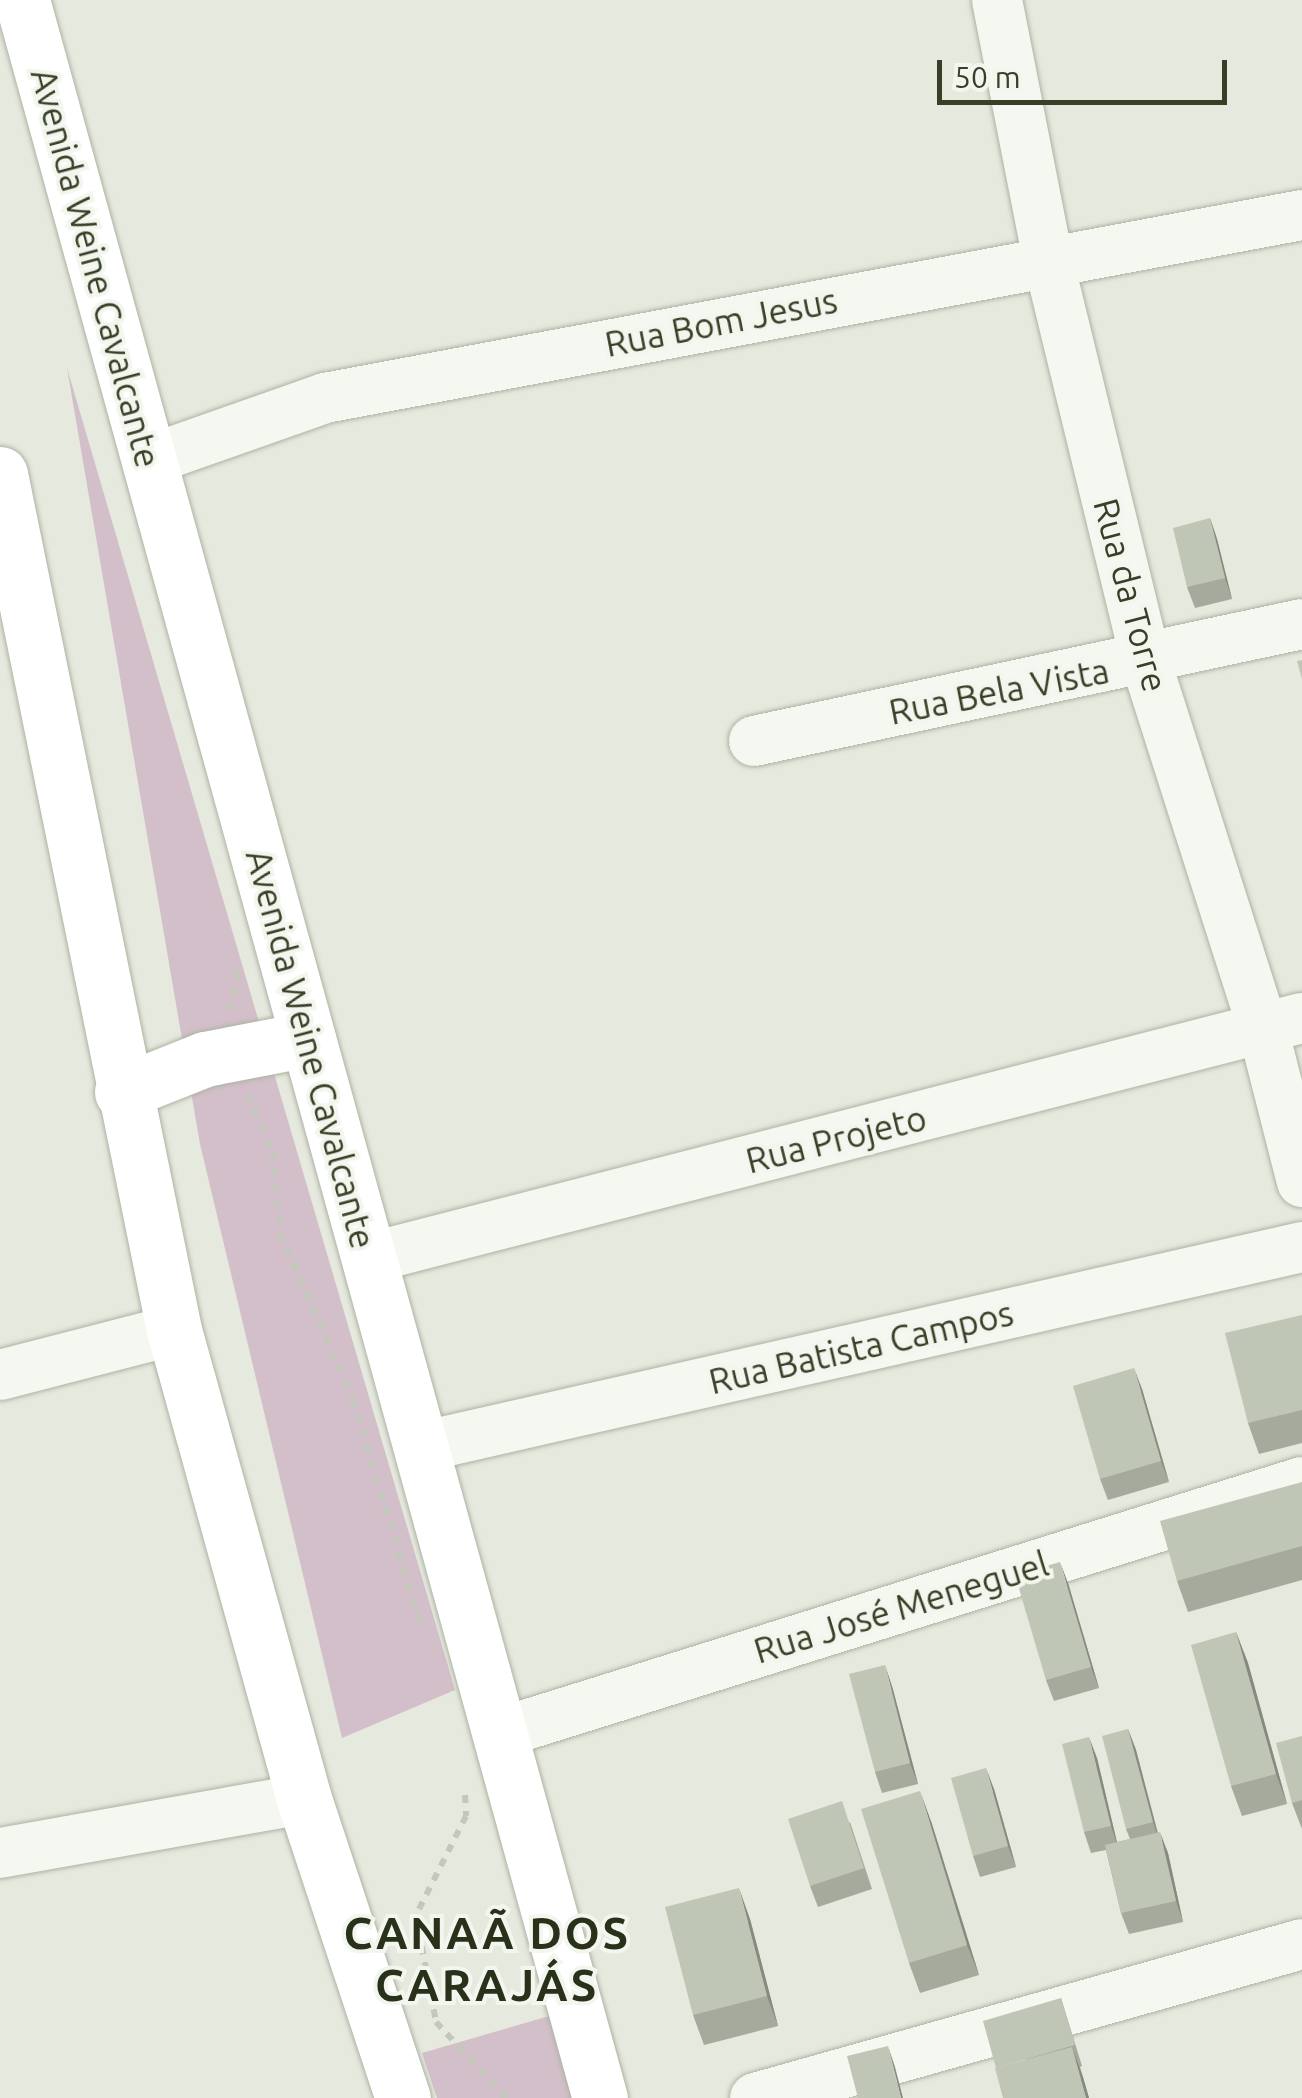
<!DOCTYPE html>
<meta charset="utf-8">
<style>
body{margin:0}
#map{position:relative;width:1302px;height:2098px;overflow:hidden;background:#e5e9de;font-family:Ubuntu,sans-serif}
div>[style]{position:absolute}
.green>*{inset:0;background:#d3bfc9}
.path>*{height:6px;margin-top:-3px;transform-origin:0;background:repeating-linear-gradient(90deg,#c4c7bc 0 8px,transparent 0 16px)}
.roads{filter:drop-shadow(0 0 2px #adb3a3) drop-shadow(0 0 2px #adb3a3)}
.minor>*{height:50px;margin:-25px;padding:0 25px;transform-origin:25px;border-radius:25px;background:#f5f7f1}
.major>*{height:55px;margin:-27.5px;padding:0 27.5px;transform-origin:27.5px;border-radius:27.5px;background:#fff}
.wall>*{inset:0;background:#a5aa9c}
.shaded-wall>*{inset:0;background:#868b7f}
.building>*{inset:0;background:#c0c6b5}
span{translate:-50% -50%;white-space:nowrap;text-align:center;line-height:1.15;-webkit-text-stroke:8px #f3f6ee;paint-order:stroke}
.street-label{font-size:35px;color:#374026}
.district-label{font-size:45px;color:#283119;font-weight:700;letter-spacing:2.5px}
.scale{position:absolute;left:937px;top:60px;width:290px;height:45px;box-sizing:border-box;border:5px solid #374026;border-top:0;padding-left:12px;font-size:30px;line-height:35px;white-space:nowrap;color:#374026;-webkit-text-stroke:8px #f3f6ee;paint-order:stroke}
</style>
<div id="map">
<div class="green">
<i style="clip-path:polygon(67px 368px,455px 1690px,342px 1738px,200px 1144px)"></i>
<i style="clip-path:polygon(556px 2014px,577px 2098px,437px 2098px,422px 2053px)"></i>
</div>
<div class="path">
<i style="left:229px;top:1010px;width:46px;rotate:-76.3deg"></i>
<i style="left:248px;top:1095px;width:63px;rotate:66.7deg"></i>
<i style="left:273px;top:1153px;width:81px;rotate:85.1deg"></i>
<i style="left:280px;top:1234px;width:180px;rotate:66.1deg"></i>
<i style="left:353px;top:1399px;width:232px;rotate:73.4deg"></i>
<i style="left:465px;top:1795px;width:21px;rotate:87deg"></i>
<i style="left:466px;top:1816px;width:111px;rotate:116.8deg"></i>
<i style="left:416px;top:1915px;width:109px;rotate:79.4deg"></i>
<i style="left:436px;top:2022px;width:103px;rotate:47.4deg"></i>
</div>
<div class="roads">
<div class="minor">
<i style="left:997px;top:0;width:264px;rotate:78.9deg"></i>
<i style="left:1048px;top:259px;width:415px;rotate:76.3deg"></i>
<i style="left:1146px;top:662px;width:385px;rotate:72.3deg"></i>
<i style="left:1263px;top:1029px;width:158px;rotate:75.7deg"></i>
<i style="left:149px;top:460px;width:187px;rotate:-19.4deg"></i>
<i style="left:325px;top:398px;width:994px;rotate:-10.61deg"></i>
<i style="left:754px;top:741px;width:560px;rotate:-12.05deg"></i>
<i style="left:369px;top:1258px;width:963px;rotate:-14.43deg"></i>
<i style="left:0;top:1375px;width:180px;rotate:-14.5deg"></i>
<i style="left:421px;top:1447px;width:903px;rotate:-12.79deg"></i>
<i style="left:500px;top:1733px;width:840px;rotate:-17.38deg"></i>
<i style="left:0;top:1853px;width:309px;rotate:-10.1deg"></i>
<i style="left:755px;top:2098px;width:568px;rotate:-15.72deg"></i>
</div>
<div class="major">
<i style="left:22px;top:0;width:2176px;rotate:74.6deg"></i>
<i style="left:0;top:474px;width:874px;rotate:78.51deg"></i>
<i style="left:174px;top:1330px;width:487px;rotate:74.5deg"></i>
<i style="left:304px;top:1799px;width:315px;rotate:71.7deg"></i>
<i style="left:122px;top:1092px;width:89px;rotate:-21.7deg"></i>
<i style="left:205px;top:1059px;width:105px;rotate:-11deg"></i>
</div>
</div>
<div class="wall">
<i style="clip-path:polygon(1210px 518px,1217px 539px,1232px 599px,1195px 608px,1187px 587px)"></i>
<i style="clip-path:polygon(1302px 1315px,1302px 1443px,1259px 1454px,1248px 1423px)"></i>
<i style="clip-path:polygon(1142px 1389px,1169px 1482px,1108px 1500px,1100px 1479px)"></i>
<i style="clip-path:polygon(1302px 1482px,1302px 1580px,1188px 1612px,1177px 1581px)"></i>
<i style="clip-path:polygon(1068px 1583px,1099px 1688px,1054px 1701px,1046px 1680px)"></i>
<i style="clip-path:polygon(1236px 1632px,1248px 1663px,1287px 1804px,1242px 1816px,1231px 1786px)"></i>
<i style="clip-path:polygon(892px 1686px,918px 1784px,882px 1793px,875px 1772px)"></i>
<i style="clip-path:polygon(1128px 1729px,1136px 1750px,1158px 1833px,1168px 1853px,1183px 1922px,1129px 1934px,1121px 1913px,1106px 1850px,1091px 1853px,1084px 1832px,1097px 1758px,1117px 1842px,1130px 1839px,1126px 1829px)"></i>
<i style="clip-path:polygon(1302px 1736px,1302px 1829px,1292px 1803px)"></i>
<i style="clip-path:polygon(994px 1789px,1016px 1867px,980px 1877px,973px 1856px)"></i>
<i style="clip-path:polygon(931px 1821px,979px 1975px,920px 1993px,909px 1963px)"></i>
<i style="clip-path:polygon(850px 1822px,872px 1889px,818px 1907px,810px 1886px)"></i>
<i style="clip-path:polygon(750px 1919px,778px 2026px,704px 2045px,693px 2015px)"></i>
<i style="clip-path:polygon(1061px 1998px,1082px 2066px,1080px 2067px,1089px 2098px,1003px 2098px)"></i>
</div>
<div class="shaded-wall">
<i style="clip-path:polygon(1210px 518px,1217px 539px,1232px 599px,1225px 578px)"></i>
<i style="clip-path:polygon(1134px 1368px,1142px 1389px,1169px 1482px,1161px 1461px)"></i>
<i style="clip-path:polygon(1060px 1562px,1068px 1583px,1099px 1688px,1091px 1667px)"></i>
<i style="clip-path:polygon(1236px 1632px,1248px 1663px,1287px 1804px,1276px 1774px)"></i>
<i style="clip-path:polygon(885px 1665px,892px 1686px,918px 1784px,910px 1763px)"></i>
<i style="clip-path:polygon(1128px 1729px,1136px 1750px,1160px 1843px,1153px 1822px)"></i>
<i style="clip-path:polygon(1089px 1737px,1097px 1758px,1118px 1847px,1111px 1826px)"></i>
<i style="clip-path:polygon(986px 1768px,994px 1789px,1016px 1867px,1008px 1846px)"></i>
<i style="clip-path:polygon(920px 1791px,931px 1821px,979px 1975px,967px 1945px)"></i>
<i style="clip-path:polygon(1160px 1832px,1168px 1853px,1183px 1922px,1176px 1901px)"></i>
<i style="clip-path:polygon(739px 1888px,750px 1919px,778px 2026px,767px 1996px)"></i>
<i style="clip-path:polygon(888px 2046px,895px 2067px,903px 2098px,901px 2098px)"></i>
<i style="clip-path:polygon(1072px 2047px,1083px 2077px,1089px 2098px,1086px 2098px)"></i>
</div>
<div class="building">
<i style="clip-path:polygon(1210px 518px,1225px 578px,1187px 587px,1173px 528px)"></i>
<i style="clip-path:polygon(1302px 660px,1302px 679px,1297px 661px)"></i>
<i style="clip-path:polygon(1302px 1315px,1302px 1410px,1248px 1423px,1225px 1333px)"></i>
<i style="clip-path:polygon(1134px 1368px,1161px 1461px,1100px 1479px,1073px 1386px)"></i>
<i style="clip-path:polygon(1302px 1482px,1302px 1546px,1177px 1581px,1160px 1521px)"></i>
<i style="clip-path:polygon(1060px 1562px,1091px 1667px,1046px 1680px,1015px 1575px)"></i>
<i style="clip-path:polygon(1236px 1632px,1276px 1774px,1231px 1786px,1191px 1645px)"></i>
<i style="clip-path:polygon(885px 1665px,910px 1763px,875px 1772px,849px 1674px)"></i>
<i style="clip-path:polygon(1128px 1729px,1153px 1822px,1126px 1829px,1102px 1736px)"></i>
<i style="clip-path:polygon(1302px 1736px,1302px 1800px,1292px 1803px,1276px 1743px)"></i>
<i style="clip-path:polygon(1089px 1737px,1111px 1826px,1084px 1832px,1062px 1744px)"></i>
<i style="clip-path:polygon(986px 1768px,1008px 1846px,973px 1856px,951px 1778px)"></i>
<i style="clip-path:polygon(920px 1791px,967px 1945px,909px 1963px,861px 1809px)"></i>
<i style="clip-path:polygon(842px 1801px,864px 1868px,810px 1886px,788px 1819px)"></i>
<i style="clip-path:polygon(1160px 1832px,1176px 1901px,1121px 1913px,1105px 1845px)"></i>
<i style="clip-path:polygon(739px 1888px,767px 1996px,693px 2015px,665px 1907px)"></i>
<i style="clip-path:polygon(1061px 1998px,1075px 2045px,996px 2068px,983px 2021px)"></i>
<i style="clip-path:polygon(888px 2046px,901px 2098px,858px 2098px,847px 2056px)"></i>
<i style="clip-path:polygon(1072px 2047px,1086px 2098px,1003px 2098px,995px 2068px)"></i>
</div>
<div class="street-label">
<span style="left:96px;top:268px;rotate:75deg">Avenida Weine Cavalcante</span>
<span style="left:721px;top:322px;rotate:-11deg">Rua Bom Jesus</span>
<span style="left:1131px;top:595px;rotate:75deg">Rua da Torre</span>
<span style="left:999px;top:691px;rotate:-11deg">Rua Bela Vista</span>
<span style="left:311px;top:1049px;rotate:75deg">Avenida Weine Cavalcante</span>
<span style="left:836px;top:1139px;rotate:-14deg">Rua Projeto</span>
<span style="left:861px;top:1347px;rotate:-13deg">Rua Batista Campos</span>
<span style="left:901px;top:1607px;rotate:-17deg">Rua José Meneguel</span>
</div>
<div class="district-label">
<span style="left:487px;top:1959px">CANAÃ DOS<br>CARAJÁS</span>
</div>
<div class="scale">50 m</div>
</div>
